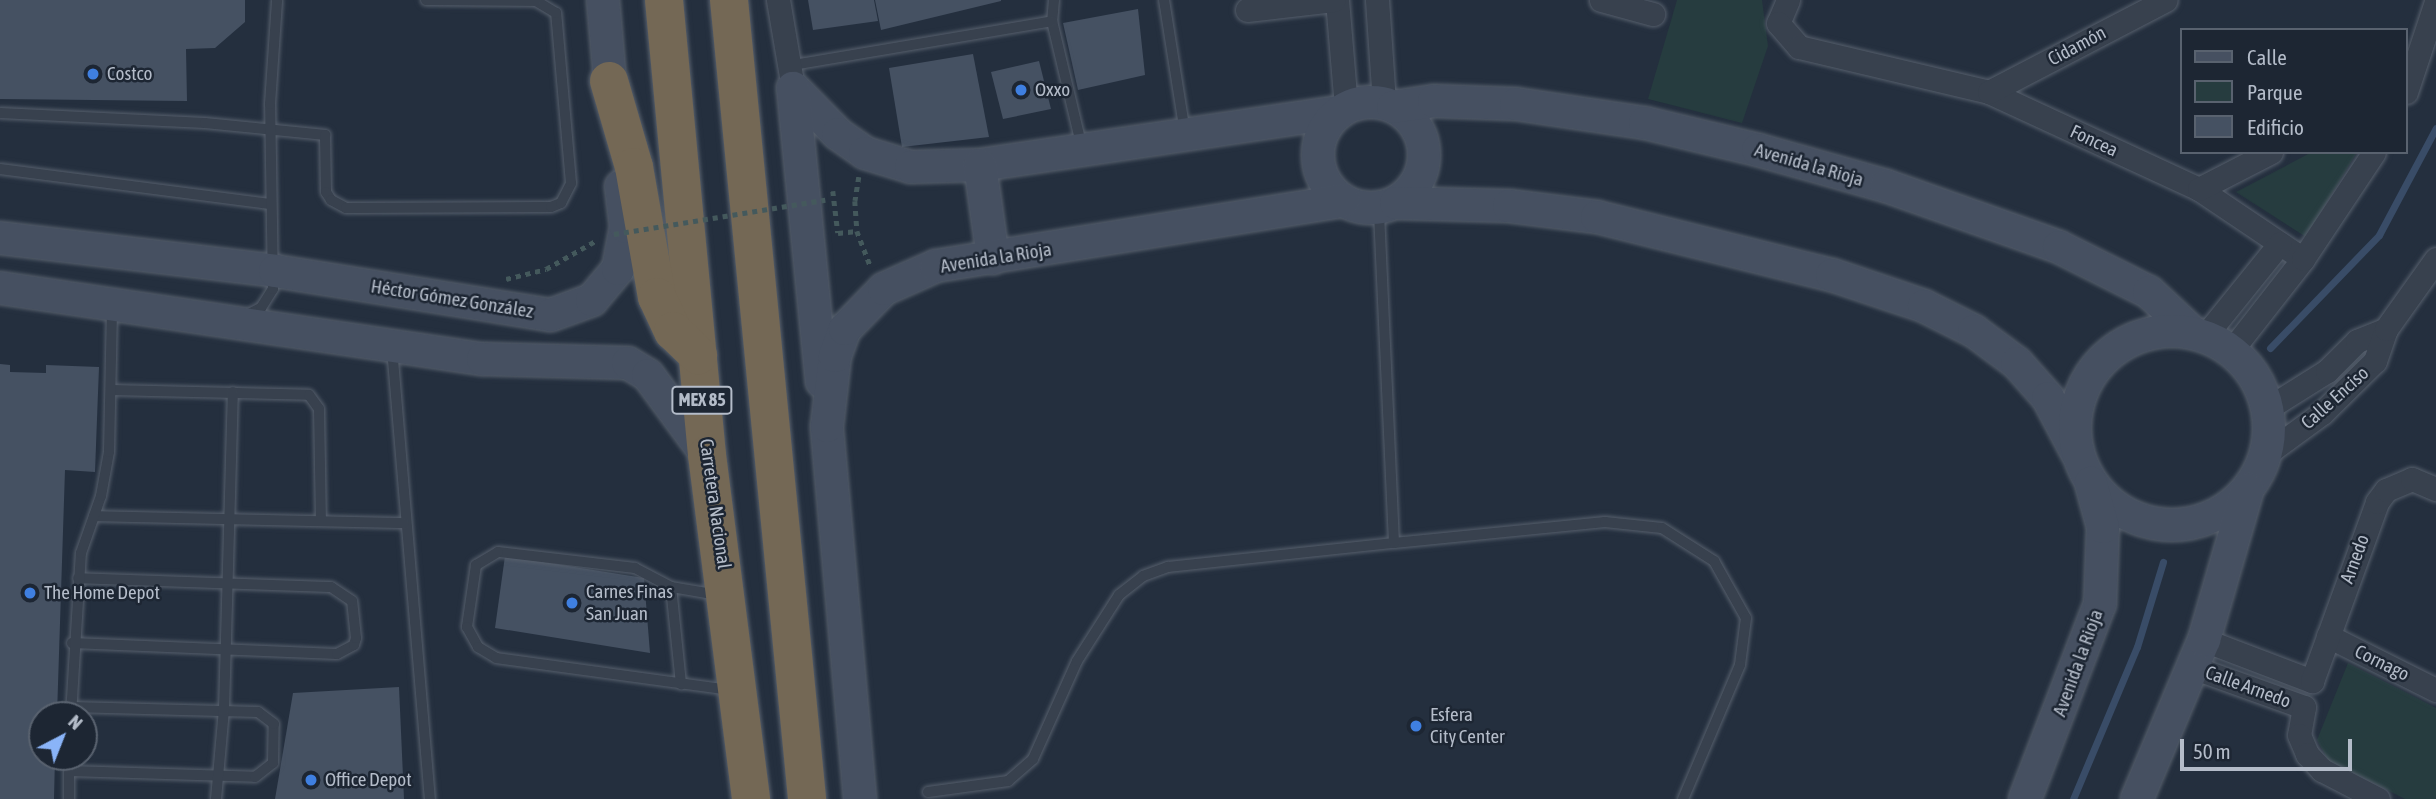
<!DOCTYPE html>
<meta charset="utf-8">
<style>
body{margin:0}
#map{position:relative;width:2436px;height:799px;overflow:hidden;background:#242f3e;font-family:"Asap Condensed",sans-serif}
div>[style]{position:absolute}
.green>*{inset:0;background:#263c3f}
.stream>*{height:7px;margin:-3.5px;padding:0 3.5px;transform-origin:3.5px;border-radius:3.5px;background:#394c67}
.building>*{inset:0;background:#455162}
.path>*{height:4.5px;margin-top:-2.25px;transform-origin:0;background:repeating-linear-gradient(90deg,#44595c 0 5px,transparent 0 10px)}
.roads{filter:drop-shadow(0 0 2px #565f6c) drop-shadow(0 0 2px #565f6c)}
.lane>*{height:10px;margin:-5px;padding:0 5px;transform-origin:5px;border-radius:5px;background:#38414e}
.street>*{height:23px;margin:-11.5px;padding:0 11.5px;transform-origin:11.5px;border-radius:11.5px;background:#38414e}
.secondary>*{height:32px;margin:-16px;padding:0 16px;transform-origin:16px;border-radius:16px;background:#465061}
.secondary>.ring{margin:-16px;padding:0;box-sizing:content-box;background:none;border:32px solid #465061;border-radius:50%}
.highway>*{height:38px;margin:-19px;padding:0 19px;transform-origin:19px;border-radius:19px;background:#746855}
.path-bridge>*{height:4.5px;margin-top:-2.25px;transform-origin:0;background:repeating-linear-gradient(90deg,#44595c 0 5px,transparent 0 10px)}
.dots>*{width:19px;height:19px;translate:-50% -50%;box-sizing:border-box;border:4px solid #1d2633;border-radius:50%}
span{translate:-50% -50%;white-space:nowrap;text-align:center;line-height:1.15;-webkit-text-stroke:5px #1d2633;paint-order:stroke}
.shield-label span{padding:2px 5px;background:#1d2633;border:2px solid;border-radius:5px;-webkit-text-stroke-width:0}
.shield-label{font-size:18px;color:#b4bcc9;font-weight:700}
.street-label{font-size:19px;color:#b4bcc9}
.poi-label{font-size:19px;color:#b4bcc9}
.left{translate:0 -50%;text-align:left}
.legend{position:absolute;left:2180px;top:28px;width:228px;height:126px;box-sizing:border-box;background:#1d2633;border:2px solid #59626f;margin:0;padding:9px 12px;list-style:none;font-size:21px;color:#b4bcc9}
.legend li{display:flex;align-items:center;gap:14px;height:35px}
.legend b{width:35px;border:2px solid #59626f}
.north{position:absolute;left:28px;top:701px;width:70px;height:70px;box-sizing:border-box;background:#1d2633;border:2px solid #59626f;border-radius:50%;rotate:42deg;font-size:19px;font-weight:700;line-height:28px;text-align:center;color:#b4bcc9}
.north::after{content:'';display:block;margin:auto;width:24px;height:32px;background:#8ab4f8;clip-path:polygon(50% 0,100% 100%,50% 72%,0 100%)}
.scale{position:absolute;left:2180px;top:739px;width:172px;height:32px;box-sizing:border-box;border:4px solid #b4bcc9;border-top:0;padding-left:9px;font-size:21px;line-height:24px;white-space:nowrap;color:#b4bcc9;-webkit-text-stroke:5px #1d2633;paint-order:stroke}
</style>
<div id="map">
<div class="green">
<i style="clip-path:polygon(1677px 0,1762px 0,1768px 46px,1742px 123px,1648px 99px)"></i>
<i style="clip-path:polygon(2312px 152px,2357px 152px,2306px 237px,2236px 192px)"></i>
<i style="clip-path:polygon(2348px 663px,2436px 708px,2436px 799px,2405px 799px,2328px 760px,2317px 740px)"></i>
</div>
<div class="stream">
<i style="left:2270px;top:348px;width:157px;rotate:-46deg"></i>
<i style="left:2379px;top:235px;width:121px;rotate:-62deg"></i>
<i style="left:2073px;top:799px;width:165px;rotate:-67.2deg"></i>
<i style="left:2137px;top:647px;width:89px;rotate:-73deg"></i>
</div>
<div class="building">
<i style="clip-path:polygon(0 0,245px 0,245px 22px,215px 48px,186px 49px,187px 101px,0 99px)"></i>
<i style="clip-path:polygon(808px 0,874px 0,878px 21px,813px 30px)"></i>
<i style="clip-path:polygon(875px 0,1001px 0,1001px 1px,881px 30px)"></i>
<i style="clip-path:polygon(1138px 9px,1145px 75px,1078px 90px,1063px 23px)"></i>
<i style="clip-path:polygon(973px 54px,989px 137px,902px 147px,889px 68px)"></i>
<i style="clip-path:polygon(1039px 61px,1051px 109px,1003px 119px,991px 72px)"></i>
<i style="clip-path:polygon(0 364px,10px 365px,10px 372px,46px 373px,46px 365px,99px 367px,95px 472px,65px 470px,57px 715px,42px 715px,42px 757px,55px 757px,54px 799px,0 799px)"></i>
<i style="clip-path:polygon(505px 556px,644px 578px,650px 653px,495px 628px)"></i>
<i style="clip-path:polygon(399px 687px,404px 799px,275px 799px,293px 693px)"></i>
</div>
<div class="path">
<i style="left:859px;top:177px;width:24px;rotate:99deg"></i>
<i style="left:855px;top:201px;width:30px;rotate:86deg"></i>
<i style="left:857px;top:231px;width:39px;rotate:69deg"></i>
<i style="left:833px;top:191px;width:42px;rotate:83.2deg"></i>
<i style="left:838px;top:233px;width:19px;rotate:-6deg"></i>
<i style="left:506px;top:279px;width:41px;rotate:-14deg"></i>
<i style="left:546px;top:269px;width:59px;rotate:-29.6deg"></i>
</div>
<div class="roads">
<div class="lane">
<i style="left:1054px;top:0;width:21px;rotate:95deg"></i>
<i style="left:1052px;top:21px;width:130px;rotate:76.7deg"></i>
<i style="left:1164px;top:0;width:134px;rotate:81deg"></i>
<i style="left:787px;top:66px;width:269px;rotate:-9.6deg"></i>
<i style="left:0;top:113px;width:205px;rotate:2.8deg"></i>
<i style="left:205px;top:123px;width:121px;rotate:5.7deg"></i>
<i style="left:325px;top:135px;width:57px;rotate:89deg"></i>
<i style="left:326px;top:192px;width:9px;rotate:58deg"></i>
<i style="left:331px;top:200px;width:17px;rotate:28deg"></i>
<i style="left:346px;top:208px;width:205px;rotate:-0.3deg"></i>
<i style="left:551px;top:207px;width:11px;rotate:-22deg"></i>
<i style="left:561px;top:203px;width:22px;rotate:-63deg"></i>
<i style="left:571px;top:183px;width:171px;rotate:-95deg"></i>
<i style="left:556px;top:13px;width:23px;rotate:-149deg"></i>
<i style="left:536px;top:1px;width:110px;rotate:-179.5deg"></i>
<i style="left:0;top:169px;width:272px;rotate:7.4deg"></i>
<i style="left:245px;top:316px;width:18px;rotate:-27deg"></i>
<i style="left:261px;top:308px;width:22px;rotate:-58deg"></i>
<i style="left:273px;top:289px;width:185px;rotate:-90.9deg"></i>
<i style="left:270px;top:104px;width:104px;rotate:-86.1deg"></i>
<i style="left:392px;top:348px;width:453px;rotate:85.2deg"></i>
<i style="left:111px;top:390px;width:198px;rotate:1.4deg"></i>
<i style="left:309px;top:395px;width:17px;rotate:54deg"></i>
<i style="left:319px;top:409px;width:112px;rotate:89deg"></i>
<i style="left:94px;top:516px;width:310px;rotate:1.3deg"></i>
<i style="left:1394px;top:543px;width:212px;rotate:-5.7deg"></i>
<i style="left:1605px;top:522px;width:57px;rotate:6deg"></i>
<i style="left:1662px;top:528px;width:62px;rotate:32.4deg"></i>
<i style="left:1714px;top:561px;width:65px;rotate:60.7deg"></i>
<i style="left:1746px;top:618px;width:47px;rotate:97.3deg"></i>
<i style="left:1740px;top:665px;width:146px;rotate:113deg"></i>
<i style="left:671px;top:587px;width:98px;rotate:84.1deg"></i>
<i style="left:718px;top:595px;width:48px;rotate:-170.3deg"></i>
<i style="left:671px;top:587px;width:41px;rotate:-152.2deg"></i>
<i style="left:635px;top:568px;width:138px;rotate:-173.3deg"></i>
<i style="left:498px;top:552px;width:26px;rotate:149deg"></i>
<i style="left:476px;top:565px;width:63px;rotate:98.3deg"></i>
<i style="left:467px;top:627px;width:23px;rotate:61deg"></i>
<i style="left:478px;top:647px;width:21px;rotate:31deg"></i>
<i style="left:496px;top:658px;width:237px;rotate:7.8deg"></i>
<i style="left:72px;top:643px;width:265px;rotate:2.4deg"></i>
<i style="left:337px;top:654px;width:19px;rotate:-28deg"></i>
<i style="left:354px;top:645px;width:7px;rotate:-74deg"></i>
<i style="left:356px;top:638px;width:37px;rotate:-96deg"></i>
<i style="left:352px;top:601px;width:25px;rotate:-146deg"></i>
<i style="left:331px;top:587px;width:253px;rotate:-178deg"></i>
<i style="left:71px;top:715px;width:162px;rotate:-86.5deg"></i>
<i style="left:81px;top:553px;width:60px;rotate:-70.7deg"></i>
<i style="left:101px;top:496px;width:45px;rotate:-79.7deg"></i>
<i style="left:109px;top:452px;width:143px;rotate:-88.8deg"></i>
<i style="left:69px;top:771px;width:186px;rotate:1.8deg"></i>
<i style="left:255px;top:777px;width:23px;rotate:-38deg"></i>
<i style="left:273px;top:763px;width:39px;rotate:-89deg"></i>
<i style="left:274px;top:724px;width:20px;rotate:-143deg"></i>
<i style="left:258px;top:712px;width:187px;rotate:-178.5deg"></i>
<i style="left:928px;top:792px;width:81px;rotate:-7.8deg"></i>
<i style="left:1008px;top:781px;width:33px;rotate:-41deg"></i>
<i style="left:1033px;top:759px;width:107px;rotate:-65.8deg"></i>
<i style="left:1077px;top:661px;width:78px;rotate:-57.5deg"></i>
<i style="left:1119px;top:595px;width:31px;rotate:-38deg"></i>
<i style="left:1143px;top:576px;width:27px;rotate:-20deg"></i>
<i style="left:1168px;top:567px;width:227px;rotate:-6.1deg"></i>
<i style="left:1394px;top:543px;width:335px;rotate:-92.6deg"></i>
<i style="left:69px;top:799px;width:42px;rotate:-90deg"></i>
<i style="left:216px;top:799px;width:89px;rotate:-84.9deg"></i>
<i style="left:224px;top:710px;width:318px;rotate:-88.4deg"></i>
</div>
<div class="street">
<i style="left:778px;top:0;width:89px;rotate:80.3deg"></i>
<i style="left:1337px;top:0;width:108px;rotate:85.2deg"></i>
<i style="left:1377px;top:0;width:104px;rotate:86.1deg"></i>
<i style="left:1601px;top:0;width:54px;rotate:15.1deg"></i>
<i style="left:1788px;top:0;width:25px;rotate:113deg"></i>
<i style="left:1778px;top:23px;width:32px;rotate:49deg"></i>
<i style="left:1799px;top:47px;width:195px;rotate:13.3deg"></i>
<i style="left:1989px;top:92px;width:231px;rotate:24.8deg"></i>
<i style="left:2199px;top:189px;width:125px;rotate:33.9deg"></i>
<i style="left:1247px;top:10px;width:87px;rotate:-6.6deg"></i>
<i style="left:1989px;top:92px;width:199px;rotate:-27.5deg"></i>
<i style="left:2406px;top:92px;width:95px;rotate:-71.6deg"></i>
<i style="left:2199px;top:189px;width:81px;rotate:-27.2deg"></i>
<i style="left:2205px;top:336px;width:119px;rotate:-51.1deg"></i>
<i style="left:2231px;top:351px;width:117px;rotate:-52deg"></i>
<i style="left:2303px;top:259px;width:128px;rotate:-56.4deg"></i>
<i style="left:2268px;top:408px;width:70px;rotate:-32.1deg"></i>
<i style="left:2327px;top:371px;width:42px;rotate:-45deg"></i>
<i style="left:2357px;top:341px;width:31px;rotate:-22deg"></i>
<i style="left:2266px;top:454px;width:69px;rotate:-36.2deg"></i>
<i style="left:2322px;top:413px;width:74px;rotate:-44.5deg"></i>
<i style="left:2375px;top:361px;width:34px;rotate:-71deg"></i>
<i style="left:2386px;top:329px;width:86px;rotate:-54.5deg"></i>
<i style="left:2328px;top:636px;width:121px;rotate:26.6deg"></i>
<i style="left:2204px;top:640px;width:116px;rotate:20.8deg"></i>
<i style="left:2312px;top:681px;width:190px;rotate:-70deg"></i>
<i style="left:2377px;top:502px;width:15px;rotate:-53deg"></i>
<i style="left:2386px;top:490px;width:28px;rotate:-23deg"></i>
<i style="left:2412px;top:479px;width:26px;rotate:23deg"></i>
<i style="left:2192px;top:667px;width:119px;rotate:19.7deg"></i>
<i style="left:2304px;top:707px;width:28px;rotate:100deg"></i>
<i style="left:2299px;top:735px;width:21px;rotate:67deg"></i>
<i style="left:2307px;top:754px;width:22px;rotate:47deg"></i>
<i style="left:2322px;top:770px;width:63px;rotate:27.4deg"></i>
</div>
<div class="secondary">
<i style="left:603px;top:0;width:103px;rotate:85deg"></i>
<i style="left:793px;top:88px;width:64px;rotate:45.6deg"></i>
<i style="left:838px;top:134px;width:33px;rotate:35deg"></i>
<i style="left:865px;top:153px;width:48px;rotate:16.9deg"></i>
<i style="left:911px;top:167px;width:69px;rotate:-1.7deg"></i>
<i style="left:980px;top:165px;width:363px;rotate:-8.4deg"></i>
<i style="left:793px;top:88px;width:295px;rotate:84.4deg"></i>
<i class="ring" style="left:1318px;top:102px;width:74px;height:74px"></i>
<i style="left:1393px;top:107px;width:41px;rotate:-8.3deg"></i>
<i style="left:1434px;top:101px;width:82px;rotate:2.1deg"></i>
<i style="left:1516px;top:104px;width:130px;rotate:8.4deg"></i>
<i style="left:1645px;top:123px;width:116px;rotate:13.4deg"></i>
<i style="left:1758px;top:150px;width:133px;rotate:15.7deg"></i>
<i style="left:1886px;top:186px;width:183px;rotate:19.4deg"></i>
<i style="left:2059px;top:247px;width:101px;rotate:26.6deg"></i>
<i style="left:2149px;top:292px;width:60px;rotate:43deg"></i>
<i style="left:980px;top:165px;width:94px;rotate:82deg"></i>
<i style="left:1396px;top:203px;width:113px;rotate:1.5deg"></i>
<i style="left:1509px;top:206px;width:89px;rotate:7.1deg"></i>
<i style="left:1597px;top:217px;width:242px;rotate:13.9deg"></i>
<i style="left:1832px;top:275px;width:97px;rotate:18.6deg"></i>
<i style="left:1924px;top:306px;width:56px;rotate:26.6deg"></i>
<i style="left:1974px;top:331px;width:54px;rotate:36.7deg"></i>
<i style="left:2017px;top:363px;width:47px;rotate:48.5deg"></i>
<i style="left:2048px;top:398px;width:62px;rotate:62.2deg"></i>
<i style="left:0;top:238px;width:277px;rotate:6.8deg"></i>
<i style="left:275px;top:271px;width:279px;rotate:9.1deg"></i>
<i style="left:551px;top:315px;width:44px;rotate:-20.1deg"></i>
<i style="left:592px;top:300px;width:40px;rotate:-50deg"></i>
<i style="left:618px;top:269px;width:43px;rotate:-79.2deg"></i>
<i style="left:626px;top:227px;width:41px;rotate:-97deg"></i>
<i style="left:0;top:288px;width:488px;rotate:8.4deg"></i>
<i style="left:483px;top:359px;width:145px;rotate:1.6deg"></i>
<i style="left:628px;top:363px;width:23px;rotate:31deg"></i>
<i style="left:648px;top:375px;width:99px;rotate:53.6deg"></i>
<i class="ring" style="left:2075px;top:331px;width:162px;height:162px"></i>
<i style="left:860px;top:799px;width:374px;rotate:-95.1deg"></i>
<i style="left:827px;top:426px;width:70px;rotate:-83.5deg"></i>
<i style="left:835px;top:356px;width:29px;rotate:-70deg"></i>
<i style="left:845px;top:329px;width:56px;rotate:-45.7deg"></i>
<i style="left:884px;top:289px;width:57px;rotate:-23.9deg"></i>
<i style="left:936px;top:266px;width:413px;rotate:-9.1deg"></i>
<i style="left:2025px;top:799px;width:209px;rotate:-69deg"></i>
<i style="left:2100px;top:604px;width:77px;rotate:-87.8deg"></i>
<i style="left:2103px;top:527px;width:46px;rotate:-105.3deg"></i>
<i style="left:2137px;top:799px;width:173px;rotate:-67.2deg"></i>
<i style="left:2204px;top:640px;width:157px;rotate:-73.8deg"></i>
</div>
<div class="highway">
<i style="left:664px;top:0;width:457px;rotate:84.6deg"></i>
<i style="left:707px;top:455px;width:347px;rotate:82.7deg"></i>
<i style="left:729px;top:0;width:803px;rotate:84.42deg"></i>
<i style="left:609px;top:81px;width:90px;rotate:73.8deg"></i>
<i style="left:634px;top:167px;width:132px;rotate:80deg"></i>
<i style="left:657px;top:297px;width:38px;rotate:65deg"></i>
<i style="left:673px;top:331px;width:35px;rotate:44deg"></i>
</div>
</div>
<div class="path-bridge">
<i style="left:614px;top:234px;width:214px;rotate:-9.2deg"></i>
</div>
<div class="dots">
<i style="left:93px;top:74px;background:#3f7fe0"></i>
<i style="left:1021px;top:90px;background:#3f7fe0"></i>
<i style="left:30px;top:593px;background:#3f7fe0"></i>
<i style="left:572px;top:603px;background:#3f7fe0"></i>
<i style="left:1416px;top:726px;background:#3f7fe0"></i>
<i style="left:311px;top:780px;background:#3f7fe0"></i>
</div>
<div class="shield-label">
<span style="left:702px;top:400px">MEX 85</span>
</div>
<div class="street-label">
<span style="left:2077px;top:46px;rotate:-28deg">Cidamón</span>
<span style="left:2094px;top:141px;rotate:25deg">Foncea</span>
<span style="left:1809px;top:165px;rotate:16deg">Avenida la Rioja</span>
<span style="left:996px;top:258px;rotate:-9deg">Avenida la Rioja</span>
<span style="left:452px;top:299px;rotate:9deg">Héctor Gómez González</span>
<span style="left:2335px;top:398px;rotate:-42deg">Calle Enciso</span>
<span style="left:715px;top:504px;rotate:82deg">Carretera Nacional</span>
<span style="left:2355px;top:559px;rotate:-70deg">Arnedo</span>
<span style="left:2078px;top:663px;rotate:-70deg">Avenida la Rioja</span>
<span style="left:2382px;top:663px;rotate:26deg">Cornago</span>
<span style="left:2248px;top:687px;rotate:20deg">Calle Arnedo</span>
</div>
<div class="poi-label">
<span class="left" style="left:107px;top:74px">Costco</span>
<span class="left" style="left:1035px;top:90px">Oxxo</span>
<span class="left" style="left:586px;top:603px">Carnes Finas<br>San Juan</span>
<span class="left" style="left:44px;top:593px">The Home Depot</span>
<span class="left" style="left:1430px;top:726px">Esfera<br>City Center</span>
<span class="left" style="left:325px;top:780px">Office Depot</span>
</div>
<ul class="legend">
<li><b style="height:9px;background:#465061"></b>Calle</li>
<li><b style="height:19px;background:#263c3f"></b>Parque</li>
<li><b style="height:19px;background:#455162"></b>Edificio</li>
</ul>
<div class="north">N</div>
<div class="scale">50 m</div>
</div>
